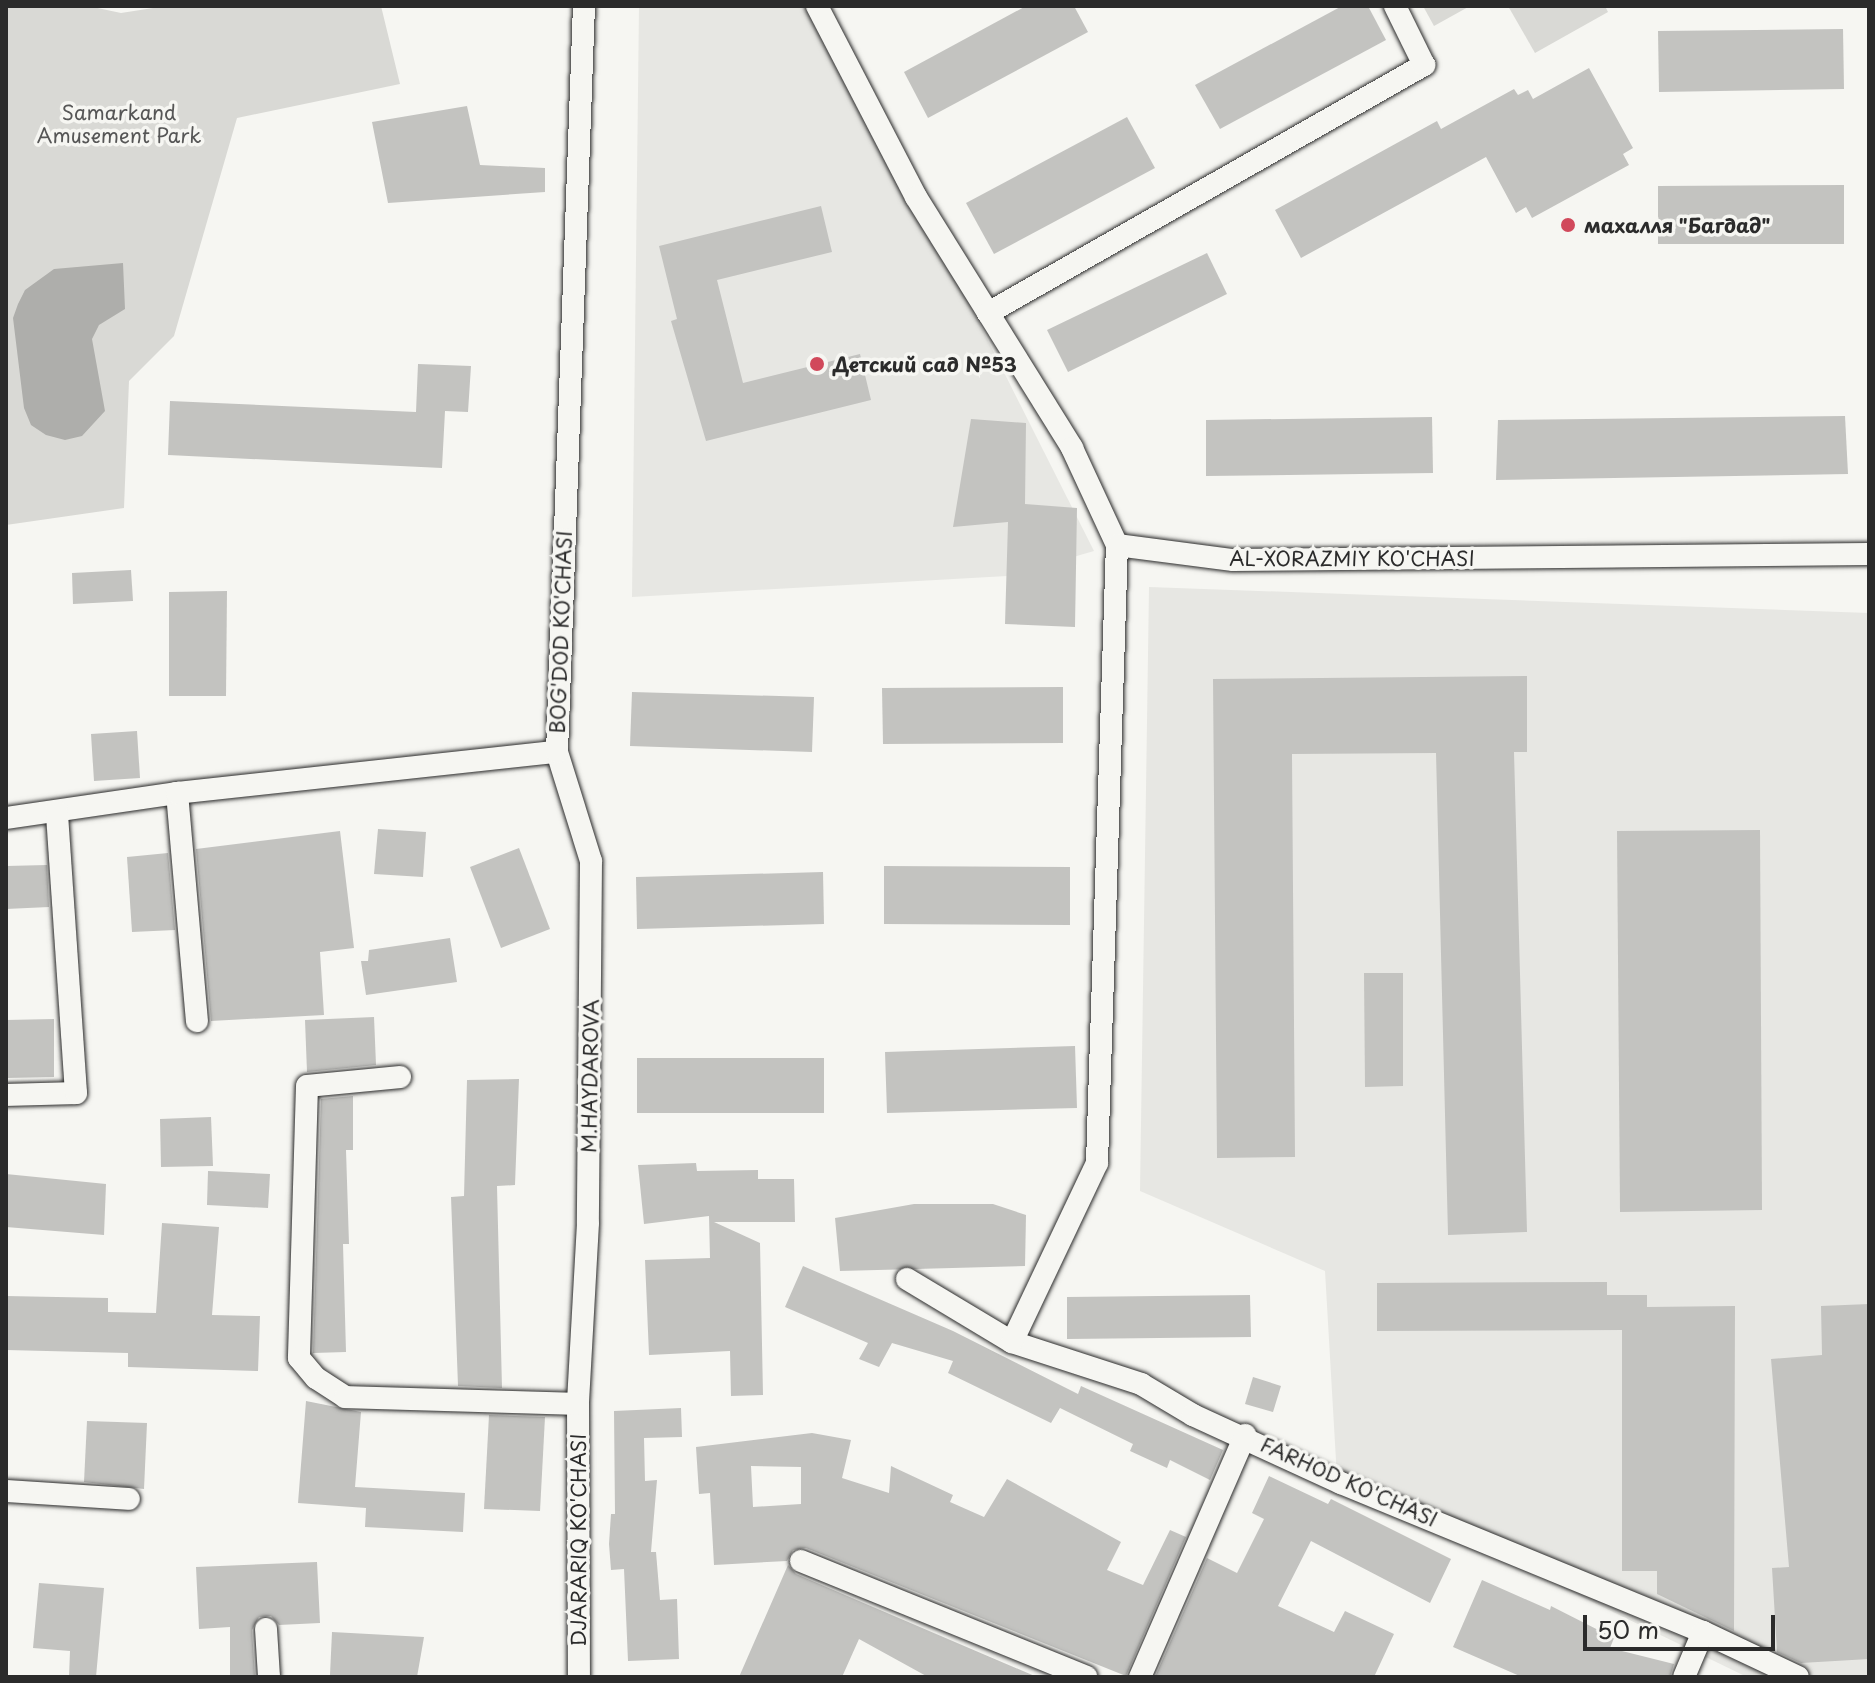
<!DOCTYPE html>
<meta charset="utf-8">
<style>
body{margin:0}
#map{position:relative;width:1875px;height:1683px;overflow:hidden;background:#f6f6f2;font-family:"Playpen Sans",sans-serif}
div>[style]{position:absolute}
.built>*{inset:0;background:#e7e7e3}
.green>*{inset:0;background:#d9d9d5}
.water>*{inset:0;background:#aeaeab}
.building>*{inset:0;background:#c3c3c0}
.roads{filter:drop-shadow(0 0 2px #2b2b2b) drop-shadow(0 0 2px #2b2b2b)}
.minor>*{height:22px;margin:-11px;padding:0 11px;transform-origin:11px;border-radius:11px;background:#f6f6f2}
.dots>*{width:22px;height:22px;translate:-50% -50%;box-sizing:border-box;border:4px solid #f6f6f2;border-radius:50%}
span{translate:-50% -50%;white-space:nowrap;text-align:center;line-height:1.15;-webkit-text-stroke:7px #f6f6f2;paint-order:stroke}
.park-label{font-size:20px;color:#565656}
.poi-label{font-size:20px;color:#2b2b2b;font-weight:700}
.left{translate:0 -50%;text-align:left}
.street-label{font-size:20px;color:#2b2b2b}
.frame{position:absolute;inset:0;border:8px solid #2b2b2b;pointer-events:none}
.scale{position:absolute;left:1583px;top:1615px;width:192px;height:36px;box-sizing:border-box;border:4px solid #2b2b2b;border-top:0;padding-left:10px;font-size:24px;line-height:28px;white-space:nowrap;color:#2b2b2b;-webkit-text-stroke:6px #f6f6f2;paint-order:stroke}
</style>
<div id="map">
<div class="built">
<i style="clip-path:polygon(639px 6px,806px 6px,906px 178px,1094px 551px,1007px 576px,632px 597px)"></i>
<i style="clip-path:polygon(1149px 587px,1869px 613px,1869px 1677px,1747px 1677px,1337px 1478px,1325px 1271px,1140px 1191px)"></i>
</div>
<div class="green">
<i style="clip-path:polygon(6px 6px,88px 6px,121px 13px,166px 6px,381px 6px,400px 84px,237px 118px,174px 336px,129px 381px,124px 508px,6px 525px)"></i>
<i style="clip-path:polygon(1423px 6px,1470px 6px,1434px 26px)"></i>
<i style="clip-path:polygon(1508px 6px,1605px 6px,1608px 12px,1535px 53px)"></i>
</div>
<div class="water">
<i style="clip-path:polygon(123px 263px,125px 309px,99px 325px,92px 339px,105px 411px,82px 436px,65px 440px,46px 435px,31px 425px,24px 408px,13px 318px,18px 304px,25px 290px,54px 269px)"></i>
</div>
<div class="building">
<i style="clip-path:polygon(1026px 6px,1074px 6px,1088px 32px,928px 118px,904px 72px)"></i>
<i style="clip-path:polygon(1342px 6px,1368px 6px,1386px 40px,1220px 129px,1195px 85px)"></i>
<i style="clip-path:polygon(1843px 29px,1844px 89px,1659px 92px,1658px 31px)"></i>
<i style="clip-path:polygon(1589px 68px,1633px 148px,1623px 154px,1629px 165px,1532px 218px,1526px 207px,1516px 213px,1486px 157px,1301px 258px,1275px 210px,1437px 121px,1441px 129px,1514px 89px,1518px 95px,1528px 90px,1533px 99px)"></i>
<i style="clip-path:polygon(467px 106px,480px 165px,545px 168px,545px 192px,388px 203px,372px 122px)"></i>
<i style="clip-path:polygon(1127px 117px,1155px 168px,994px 254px,966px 203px)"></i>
<i style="clip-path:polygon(1844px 185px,1844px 244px,1658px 244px,1658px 186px)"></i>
<i style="clip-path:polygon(821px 206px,832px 252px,717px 280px,743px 383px,860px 354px,871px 400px,706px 441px,671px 321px,677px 319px,659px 246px)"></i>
<i style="clip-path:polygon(1207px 253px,1227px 294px,1068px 372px,1047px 330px)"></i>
<i style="clip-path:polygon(418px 364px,471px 366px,468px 412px,445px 411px,442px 468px,168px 455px,170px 401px,416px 412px)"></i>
<i style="clip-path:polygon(1845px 416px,1848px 474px,1496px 480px,1498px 420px)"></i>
<i style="clip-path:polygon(1432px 417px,1433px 473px,1206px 476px,1206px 420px)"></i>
<i style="clip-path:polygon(971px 419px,1026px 423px,1025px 504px,1077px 508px,1075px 627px,1005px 624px,1008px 522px,953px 527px)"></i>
<i style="clip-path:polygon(131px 570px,133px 601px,73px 604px,72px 573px)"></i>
<i style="clip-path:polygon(227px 591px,226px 696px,169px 696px,169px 592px)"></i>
<i style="clip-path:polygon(1527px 676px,1527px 752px,1514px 752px,1527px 1232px,1448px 1235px,1436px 753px,1292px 754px,1295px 1157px,1217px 1158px,1213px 679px)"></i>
<i style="clip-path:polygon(1063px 687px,1063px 743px,883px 744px,882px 688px)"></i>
<i style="clip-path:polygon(632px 692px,814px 697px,812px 752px,630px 746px)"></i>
<i style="clip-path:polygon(137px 731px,140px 778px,94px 781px,91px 734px)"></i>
<i style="clip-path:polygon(378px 829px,426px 832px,423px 877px,374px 874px)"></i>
<i style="clip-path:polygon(1760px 830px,1762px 1210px,1620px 1212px,1617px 831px)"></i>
<i style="clip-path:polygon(340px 831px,354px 948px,320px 952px,324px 1015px,211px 1021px,196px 849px)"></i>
<i style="clip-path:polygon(519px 848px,550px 929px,501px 948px,470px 867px)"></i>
<i style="clip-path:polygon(168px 853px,175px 930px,132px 932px,127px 857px)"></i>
<i style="clip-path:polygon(47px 865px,49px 907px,6px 909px,6px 866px)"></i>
<i style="clip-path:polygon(884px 866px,1070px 867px,1070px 925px,884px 924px)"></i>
<i style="clip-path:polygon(823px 872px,824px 924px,637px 929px,636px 877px)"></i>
<i style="clip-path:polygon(450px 938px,457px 982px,366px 995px,361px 961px,368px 961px,369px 950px)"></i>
<i style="clip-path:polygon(1364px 973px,1403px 973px,1403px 1086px,1365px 1087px)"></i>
<i style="clip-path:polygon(374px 1017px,376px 1065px,307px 1072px,305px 1020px)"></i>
<i style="clip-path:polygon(54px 1019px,54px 1077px,6px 1078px,6px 1020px)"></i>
<i style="clip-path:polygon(1075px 1046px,1077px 1108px,887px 1113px,885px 1052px)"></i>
<i style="clip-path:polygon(637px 1058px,824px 1058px,824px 1113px,637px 1113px)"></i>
<i style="clip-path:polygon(519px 1079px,515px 1185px,497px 1186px,502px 1388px,458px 1386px,451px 1197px,464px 1196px,467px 1080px)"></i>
<i style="clip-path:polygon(353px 1096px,353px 1150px,346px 1150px,349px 1244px,343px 1244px,346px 1352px,313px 1353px,321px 1099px)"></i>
<i style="clip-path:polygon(211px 1117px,213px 1166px,161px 1167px,160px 1119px)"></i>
<i style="clip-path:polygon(696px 1163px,697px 1171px,758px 1170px,758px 1179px,794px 1179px,795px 1222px,714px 1222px,760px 1243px,763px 1395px,731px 1396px,730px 1351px,649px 1355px,645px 1260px,710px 1258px,709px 1216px,644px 1224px,638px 1165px)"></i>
<i style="clip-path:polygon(208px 1171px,270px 1174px,268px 1208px,207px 1205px)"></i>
<i style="clip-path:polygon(6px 1174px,106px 1184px,104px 1235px,6px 1227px)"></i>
<i style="clip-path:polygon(914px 1204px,993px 1204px,1026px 1215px,1025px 1266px,840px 1271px,835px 1218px)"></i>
<i style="clip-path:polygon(162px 1223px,219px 1227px,212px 1315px,260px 1316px,258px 1371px,128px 1367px,128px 1353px,6px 1350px,6px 1296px,108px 1298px,108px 1312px,156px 1313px)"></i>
<i style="clip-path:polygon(803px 1266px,953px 1331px,1078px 1394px,1081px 1386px,1223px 1450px,1210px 1480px,1170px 1460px,1167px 1468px,1130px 1451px,1133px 1444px,1060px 1408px,1051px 1423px,948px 1373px,953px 1361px,892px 1343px,879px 1367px,859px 1359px,868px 1343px,785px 1307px)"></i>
<i style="clip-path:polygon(1607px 1282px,1607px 1295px,1647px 1295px,1647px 1307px,1735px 1306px,1734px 1631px,1657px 1594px,1657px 1571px,1622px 1571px,1622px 1330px,1377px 1331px,1377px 1283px)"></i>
<i style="clip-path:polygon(1250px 1295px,1251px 1337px,1067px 1339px,1067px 1297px)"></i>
<i style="clip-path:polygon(1869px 1304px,1869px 1659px,1801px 1663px,1777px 1652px,1772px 1568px,1789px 1567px,1771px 1359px,1822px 1355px,1821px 1306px)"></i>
<i style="clip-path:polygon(1253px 1377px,1281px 1386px,1273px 1412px,1245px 1404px)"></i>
<i style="clip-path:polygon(306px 1401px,361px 1412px,355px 1487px,465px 1493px,463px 1532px,365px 1527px,366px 1508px,298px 1503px)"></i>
<i style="clip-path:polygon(681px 1408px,682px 1437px,644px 1438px,645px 1481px,657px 1480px,651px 1552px,656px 1552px,660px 1600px,677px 1599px,679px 1659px,628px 1661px,624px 1569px,611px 1570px,609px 1544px,611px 1514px,615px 1514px,614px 1411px)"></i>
<i style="clip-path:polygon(489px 1415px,545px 1417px,540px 1511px,484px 1509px)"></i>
<i style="clip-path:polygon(87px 1421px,147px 1423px,144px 1489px,84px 1482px)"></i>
<i style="clip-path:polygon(evenodd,812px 1433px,851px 1440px,842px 1478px,889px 1493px,891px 1466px,953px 1495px,950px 1502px,984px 1517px,1007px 1479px,1121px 1542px,1107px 1570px,1143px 1585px,1170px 1530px,1186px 1537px,1126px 1676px,806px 1548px,793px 1550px,787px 1561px,714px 1565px,710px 1493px,699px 1494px,696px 1447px,812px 1433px,751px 1466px,801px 1467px,801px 1504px,753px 1507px,751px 1466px)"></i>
<i style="clip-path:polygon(1269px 1476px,1328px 1504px,1331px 1499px,1451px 1559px,1430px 1603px,1311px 1541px,1278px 1606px,1334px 1632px,1345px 1611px,1394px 1634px,1374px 1677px,1155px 1677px,1207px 1558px,1237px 1573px,1264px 1519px,1252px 1513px)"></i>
<i style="clip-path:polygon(317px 1562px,320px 1623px,279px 1625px,271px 1616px,259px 1617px,252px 1630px,255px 1677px,230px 1677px,230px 1627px,199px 1629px,196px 1567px)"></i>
<i style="clip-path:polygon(788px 1565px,796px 1574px,1037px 1677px,928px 1677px,859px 1639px,842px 1677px,739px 1677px)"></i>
<i style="clip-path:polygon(1482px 1580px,1550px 1610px,1551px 1606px,1614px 1638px,1610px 1648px,1674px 1664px,1670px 1677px,1522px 1677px,1453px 1647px)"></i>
<i style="clip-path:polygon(39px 1583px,104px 1588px,96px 1677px,69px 1677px,70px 1651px,33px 1648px)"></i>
<i style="clip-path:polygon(332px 1632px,424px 1637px,417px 1677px,330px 1675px)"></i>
</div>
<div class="roads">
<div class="minor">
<i style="left:817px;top:6px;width:215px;rotate:62.6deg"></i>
<i style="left:916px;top:197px;width:296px;rotate:58.1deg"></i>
<i style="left:1072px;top:448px;width:107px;rotate:65.1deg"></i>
<i style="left:1117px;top:545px;width:117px;rotate:7.4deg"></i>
<i style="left:1233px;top:560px;width:636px;rotate:-0.54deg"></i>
<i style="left:988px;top:313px;width:502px;rotate:-29.63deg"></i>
<i style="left:1424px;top:65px;width:66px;rotate:-116.2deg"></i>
<i style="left:557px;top:752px;width:114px;rotate:72.7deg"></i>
<i style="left:591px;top:861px;width:362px;rotate:90.5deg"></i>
<i style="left:588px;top:1223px;width:181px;rotate:93.2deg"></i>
<i style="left:578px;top:1404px;width:273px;rotate:89.8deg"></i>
<i style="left:177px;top:793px;width:229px;rotate:85deg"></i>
<i style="left:6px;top:818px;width:173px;rotate:-8.3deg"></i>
<i style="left:177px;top:793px;width:382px;rotate:-6.2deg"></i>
<i style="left:557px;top:752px;width:746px;rotate:-87.93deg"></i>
<i style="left:400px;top:1077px;width:93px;rotate:174.5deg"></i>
<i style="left:307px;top:1086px;width:272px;rotate:91.7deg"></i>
<i style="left:299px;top:1358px;width:26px;rotate:50deg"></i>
<i style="left:316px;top:1378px;width:35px;rotate:33deg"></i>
<i style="left:345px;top:1397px;width:233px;rotate:1.7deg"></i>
<i style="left:6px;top:1095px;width:70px;rotate:-1.6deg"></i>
<i style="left:76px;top:1093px;width:282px;rotate:-93.9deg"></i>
<i style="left:907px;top:1279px;width:122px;rotate:31deg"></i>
<i style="left:1012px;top:1342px;width:136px;rotate:18deg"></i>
<i style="left:1141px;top:1384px;width:61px;rotate:30.8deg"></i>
<i style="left:1193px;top:1415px;width:163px;rotate:24.7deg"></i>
<i style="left:1341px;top:1483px;width:391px;rotate:22.4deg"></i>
<i style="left:1703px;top:1632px;width:105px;rotate:25.3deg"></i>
<i style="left:1012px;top:1342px;width:198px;rotate:-64.6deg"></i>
<i style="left:1097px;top:1163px;width:618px;rotate:-88.15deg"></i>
<i style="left:6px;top:1491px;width:123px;rotate:3.7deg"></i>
<i style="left:801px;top:1561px;width:308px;rotate:22.1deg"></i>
<i style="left:266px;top:1629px;width:48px;rotate:86.4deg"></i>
<i style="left:1140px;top:1677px;width:264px;rotate:-66.5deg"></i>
<i style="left:1684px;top:1677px;width:49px;rotate:-67.1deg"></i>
</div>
</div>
<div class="dots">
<i style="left:1568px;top:225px;background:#d1495b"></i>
<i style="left:817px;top:364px;background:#d1495b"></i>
</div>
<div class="park-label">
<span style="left:119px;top:124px">Samarkand<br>Amusement Park</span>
</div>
<div class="poi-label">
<span class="left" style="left:1584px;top:225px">махалля "Багдад"</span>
<span class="left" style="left:833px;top:364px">Детский сад №53</span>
</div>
<div class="street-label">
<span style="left:1352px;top:558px">AL-XORAZMIY KO'CHASI</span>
<span style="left:561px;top:632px;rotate:-88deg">BOG'DOD KO'CHASI</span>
<span style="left:590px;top:1076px;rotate:-89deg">M.HAYDAROVA</span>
<span style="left:1349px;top:1482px;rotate:24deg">FARHOD KO'CHASI</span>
<span style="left:578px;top:1540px;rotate:-90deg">DJARARIQ KO'CHASI</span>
</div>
<div class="frame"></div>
<div class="scale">50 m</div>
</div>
